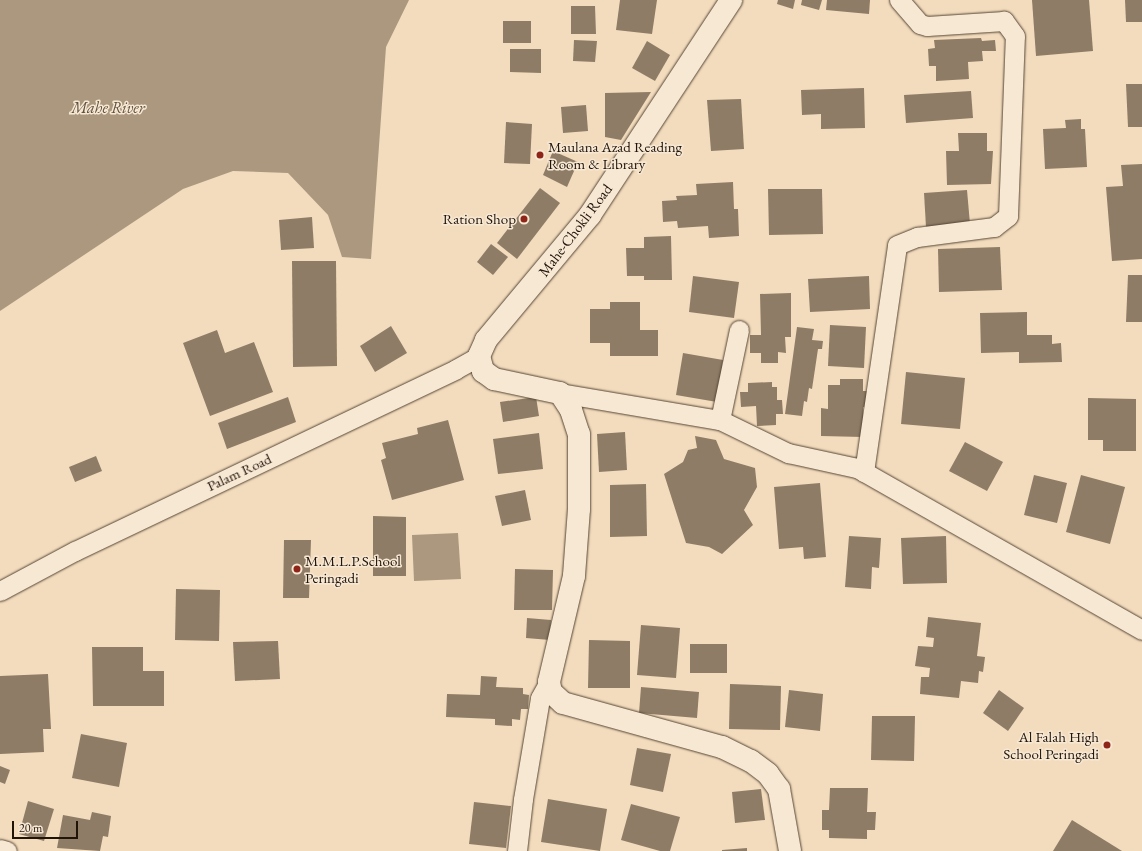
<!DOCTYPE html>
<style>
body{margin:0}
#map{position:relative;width:1142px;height:851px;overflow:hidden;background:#f3dcbd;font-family:"EB Garamond",serif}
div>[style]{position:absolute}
.water>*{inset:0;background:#ab987f}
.building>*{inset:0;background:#8e7c66}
.roads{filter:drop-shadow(0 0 1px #554535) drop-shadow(0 0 1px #554535)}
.minor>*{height:19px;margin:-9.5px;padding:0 9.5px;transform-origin:9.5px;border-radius:9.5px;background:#f7e8d4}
.tertiary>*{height:22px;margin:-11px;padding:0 11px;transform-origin:11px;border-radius:11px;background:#f7e8d4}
.secondary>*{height:22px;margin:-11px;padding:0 11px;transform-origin:11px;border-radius:11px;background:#f7e8d4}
.dots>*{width:11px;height:11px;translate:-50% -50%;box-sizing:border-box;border:2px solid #f7e8d4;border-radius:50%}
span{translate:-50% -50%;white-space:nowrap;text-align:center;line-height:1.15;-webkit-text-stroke:3px #f7e8d4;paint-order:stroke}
.poi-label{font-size:15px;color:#201308}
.left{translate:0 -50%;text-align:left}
.right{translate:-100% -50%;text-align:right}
.street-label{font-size:15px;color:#201308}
.water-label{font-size:16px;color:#5f4f3e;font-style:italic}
.scale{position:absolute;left:12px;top:821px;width:66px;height:18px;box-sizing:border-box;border:2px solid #201308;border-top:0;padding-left:5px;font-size:12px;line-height:14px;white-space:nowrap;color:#201308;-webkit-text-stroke:3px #f7e8d4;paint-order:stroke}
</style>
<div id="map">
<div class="water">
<i style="clip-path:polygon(0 0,409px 0,386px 47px,371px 259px,342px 257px,328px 215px,288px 173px,233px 171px,183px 189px,0 311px)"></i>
<i style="clip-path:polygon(458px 533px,461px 579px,414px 581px,412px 535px)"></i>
</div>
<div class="building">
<i style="clip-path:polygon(620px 0,657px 0,652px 34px,616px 30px)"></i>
<i style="clip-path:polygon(778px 0,795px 0,793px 9px,777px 4px)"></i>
<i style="clip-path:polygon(802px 0,822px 0,819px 10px,801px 5px)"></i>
<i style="clip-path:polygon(827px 0,870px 0,869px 14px,826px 10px)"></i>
<i style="clip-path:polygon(1032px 0,1089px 0,1093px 51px,1036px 56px)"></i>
<i style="clip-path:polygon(1125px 0,1142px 0,1142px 22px,1126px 22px)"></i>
<i style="clip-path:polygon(571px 6px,595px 6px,596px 34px,571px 34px)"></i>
<i style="clip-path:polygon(503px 21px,531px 21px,531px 43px,503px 43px)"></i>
<i style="clip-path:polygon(981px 38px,982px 41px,995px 40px,996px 51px,982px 51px,983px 61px,968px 62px,969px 79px,936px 81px,936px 66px,929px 66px,928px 49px,935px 48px,934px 40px)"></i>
<i style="clip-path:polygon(574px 40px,597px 41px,595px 62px,573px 61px)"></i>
<i style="clip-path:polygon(647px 41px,670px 55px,655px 81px,632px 68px)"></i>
<i style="clip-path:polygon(510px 49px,541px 49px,541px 73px,510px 72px)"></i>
<i style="clip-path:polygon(1126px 84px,1142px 84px,1142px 127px,1128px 127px)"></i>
<i style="clip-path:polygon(864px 88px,865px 128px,821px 129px,821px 114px,802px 115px,801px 90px)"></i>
<i style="clip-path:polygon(971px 91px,973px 118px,906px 123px,904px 95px)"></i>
<i style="clip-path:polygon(651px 92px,621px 140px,605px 137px,605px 93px)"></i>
<i style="clip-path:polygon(741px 99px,744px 149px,711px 151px,707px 100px)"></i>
<i style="clip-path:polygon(586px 105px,588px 131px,563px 133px,561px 107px)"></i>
<i style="clip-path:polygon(1081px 119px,1081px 129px,1085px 129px,1087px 167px,1045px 169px,1043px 129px,1066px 128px,1065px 120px)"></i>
<i style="clip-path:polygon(506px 122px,532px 124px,530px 164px,504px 163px)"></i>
<i style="clip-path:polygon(958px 133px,987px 133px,987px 151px,993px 151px,991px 184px,947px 185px,946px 151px,959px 151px)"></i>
<i style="clip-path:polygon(553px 151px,578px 162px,567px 187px,543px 175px)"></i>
<i style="clip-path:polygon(1142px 164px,1142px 259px,1112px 261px,1106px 187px,1123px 186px,1121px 165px)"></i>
<i style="clip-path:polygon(733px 182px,734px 209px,738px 209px,739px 236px,709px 238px,708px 226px,678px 228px,677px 221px,663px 222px,662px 201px,677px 200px,676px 196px,697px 195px,696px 184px)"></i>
<i style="clip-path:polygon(540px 188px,560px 203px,517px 259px,497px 243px)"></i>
<i style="clip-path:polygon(768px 189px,822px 189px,823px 234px,769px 235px)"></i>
<i style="clip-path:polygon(967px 190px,970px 224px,926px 227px,924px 193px)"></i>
<i style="clip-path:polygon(312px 217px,314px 248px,281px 250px,279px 220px)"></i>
<i style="clip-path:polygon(671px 236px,672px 280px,644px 280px,644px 276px,627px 276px,626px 248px,644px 248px,644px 237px)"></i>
<i style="clip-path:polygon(491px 244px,508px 257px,493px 275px,477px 262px)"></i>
<i style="clip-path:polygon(1000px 247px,1002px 290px,939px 292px,938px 249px)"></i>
<i style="clip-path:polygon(292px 261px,336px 261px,337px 366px,293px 367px)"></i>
<i style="clip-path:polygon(1128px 275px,1142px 275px,1142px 322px,1126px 322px)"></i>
<i style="clip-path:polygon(693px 276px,739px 282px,734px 318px,689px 312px)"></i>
<i style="clip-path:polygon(869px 276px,870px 309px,810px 312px,808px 279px)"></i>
<i style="clip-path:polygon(791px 293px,791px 337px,785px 337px,786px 353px,778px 352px,778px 363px,761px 363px,761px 353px,750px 353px,750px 335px,761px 335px,760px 294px)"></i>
<i style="clip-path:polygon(610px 302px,640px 302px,640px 330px,658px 330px,658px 356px,610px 356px,610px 343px,590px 343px,590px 309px,610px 309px)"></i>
<i style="clip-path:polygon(1027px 312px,1027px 335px,1052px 335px,1052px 344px,1061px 343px,1062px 362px,1019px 363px,1019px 352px,981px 353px,980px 313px)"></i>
<i style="clip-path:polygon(830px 325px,866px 327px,864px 368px,828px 366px)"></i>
<i style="clip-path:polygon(391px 326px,407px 353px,375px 372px,360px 346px)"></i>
<i style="clip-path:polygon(797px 327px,814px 329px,812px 340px,823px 341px,822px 349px,818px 349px,812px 389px,809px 388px,807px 402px,804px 401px,802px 416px,785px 414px)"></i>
<i style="clip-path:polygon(217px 330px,225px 353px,254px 342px,273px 392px,210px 416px,183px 343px)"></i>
<i style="clip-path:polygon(683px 353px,723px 360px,717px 402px,676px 395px)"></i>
<i style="clip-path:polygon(906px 372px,965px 378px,960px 429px,901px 424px)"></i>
<i style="clip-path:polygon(840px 379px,863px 379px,863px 391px,867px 391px,866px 407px,863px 407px,863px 437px,821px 436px,821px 408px,828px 409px,828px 385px,840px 385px)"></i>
<i style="clip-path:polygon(772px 382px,772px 387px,777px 387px,777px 400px,782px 400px,783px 414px,776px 414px,776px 425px,757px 426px,756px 406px,741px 407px,740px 392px,748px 392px,748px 383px)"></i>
<i style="clip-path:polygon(288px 397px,296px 422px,227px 449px,218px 423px)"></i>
<i style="clip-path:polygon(536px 397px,539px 416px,503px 422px,500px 402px)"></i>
<i style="clip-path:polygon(1088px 398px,1136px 399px,1136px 451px,1103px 451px,1103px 440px,1088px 440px)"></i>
<i style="clip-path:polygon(448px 420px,464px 480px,392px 500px,381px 460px,386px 458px,382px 443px,418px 434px,417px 428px)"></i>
<i style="clip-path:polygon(625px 432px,627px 470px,599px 472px,597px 434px)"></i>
<i style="clip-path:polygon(539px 433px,543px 469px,498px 474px,493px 439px)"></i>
<i style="clip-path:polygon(695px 436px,716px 440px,724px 459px,755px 468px,757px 487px,744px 510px,753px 525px,722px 554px,709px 547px,686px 543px,664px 474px,683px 462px,688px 450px,697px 448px)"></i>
<i style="clip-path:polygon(965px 442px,1003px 462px,987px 491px,949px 471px)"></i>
<i style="clip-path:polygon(96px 456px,102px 471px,75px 482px,69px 467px)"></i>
<i style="clip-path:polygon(1034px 475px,1067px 483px,1057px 523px,1024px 515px)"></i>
<i style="clip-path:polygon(1081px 475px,1125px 487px,1110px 544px,1066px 532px)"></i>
<i style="clip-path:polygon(820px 483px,826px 557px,804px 559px,803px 547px,779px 549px,774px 487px)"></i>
<i style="clip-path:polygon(646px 484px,647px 536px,610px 537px,610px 485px)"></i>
<i style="clip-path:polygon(525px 490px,531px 520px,502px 526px,495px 496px)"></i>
<i style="clip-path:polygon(373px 516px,406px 517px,406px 576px,373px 576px)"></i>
<i style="clip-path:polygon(849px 536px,881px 538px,879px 568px,872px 567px,871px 589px,845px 587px)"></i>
<i style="clip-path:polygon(946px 536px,947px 583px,903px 584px,901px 538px)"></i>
<i style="clip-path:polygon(284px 540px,311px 540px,309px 598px,283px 598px)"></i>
<i style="clip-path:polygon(515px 569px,553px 570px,552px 610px,514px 610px)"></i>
<i style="clip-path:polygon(176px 589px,220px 590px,219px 641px,175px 640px)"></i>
<i style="clip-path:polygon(928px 617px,981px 623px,977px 656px,985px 657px,983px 672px,979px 671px,978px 683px,961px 681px,959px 698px,920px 694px,921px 677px,929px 677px,930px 668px,915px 666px,918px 646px,933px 647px,934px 638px,926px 637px)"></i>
<i style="clip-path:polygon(527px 618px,551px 620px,550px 640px,526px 638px)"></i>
<i style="clip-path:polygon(641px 625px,680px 628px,676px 678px,637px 675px)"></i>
<i style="clip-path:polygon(589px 640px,630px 641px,630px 688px,588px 688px)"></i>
<i style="clip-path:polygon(278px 641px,280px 679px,235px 681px,233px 642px)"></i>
<i style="clip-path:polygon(690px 644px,727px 644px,727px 673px,690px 673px)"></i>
<i style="clip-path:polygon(92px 647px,143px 647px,143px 671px,164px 671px,164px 706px,93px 706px)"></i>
<i style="clip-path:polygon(48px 674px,51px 729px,43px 729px,44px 752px,0 754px,0 676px)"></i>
<i style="clip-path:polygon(481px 676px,497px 677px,496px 687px,523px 688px,523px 694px,529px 695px,528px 709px,521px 709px,520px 720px,512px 719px,512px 726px,495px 725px,495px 719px,446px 717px,447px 694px,480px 695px)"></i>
<i style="clip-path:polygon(730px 684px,781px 686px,780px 730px,729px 729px)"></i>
<i style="clip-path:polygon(641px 687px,699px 692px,697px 718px,639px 713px)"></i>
<i style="clip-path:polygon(789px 690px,823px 694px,820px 731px,785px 727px)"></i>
<i style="clip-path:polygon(999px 690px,1024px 708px,1008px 731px,983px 713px)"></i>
<i style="clip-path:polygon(872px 716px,915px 716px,914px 761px,871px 760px)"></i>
<i style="clip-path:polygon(81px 734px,127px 743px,119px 787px,72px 778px)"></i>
<i style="clip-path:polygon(637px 748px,671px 754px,663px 792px,630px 785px)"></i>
<i style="clip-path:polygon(0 766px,10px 770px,5px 784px,0 782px)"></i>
<i style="clip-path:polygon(830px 788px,868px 788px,867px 812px,876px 812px,875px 830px,867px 830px,867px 839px,829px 838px,829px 830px,822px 830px,822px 810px,829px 810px)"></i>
<i style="clip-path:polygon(761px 789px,765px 820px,735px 823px,732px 792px)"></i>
<i style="clip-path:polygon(548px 799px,607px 809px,600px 851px,541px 842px)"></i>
<i style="clip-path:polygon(28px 801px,54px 809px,44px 841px,19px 834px)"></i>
<i style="clip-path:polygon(474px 802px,511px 806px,506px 848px,469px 844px)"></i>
<i style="clip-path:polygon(631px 804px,680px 817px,670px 851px,660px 851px,621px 840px)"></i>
<i style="clip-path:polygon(92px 812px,111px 816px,108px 837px,103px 836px,100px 851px,57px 848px,63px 815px,90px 820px)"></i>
<i style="clip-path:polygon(1072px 820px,1122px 851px,1053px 851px)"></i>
<i style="clip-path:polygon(747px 848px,747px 851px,722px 851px,722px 850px)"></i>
</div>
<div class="roads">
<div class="minor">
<i style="left:560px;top:393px;width:162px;rotate:9.6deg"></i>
<i style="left:720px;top:420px;width:76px;rotate:25.9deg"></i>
<i style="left:788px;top:453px;width:71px;rotate:12.3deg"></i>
<i style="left:857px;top:468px;width:328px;rotate:29.6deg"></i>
<i style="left:720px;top:420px;width:92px;rotate:-78.1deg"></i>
<i style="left:864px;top:472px;width:229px;rotate:-81.7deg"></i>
<i style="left:897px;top:245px;width:22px;rotate:-22deg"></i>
<i style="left:917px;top:237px;width:78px;rotate:-7.4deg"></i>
<i style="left:994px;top:227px;width:18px;rotate:-38deg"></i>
<i style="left:1008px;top:216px;width:180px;rotate:-87.8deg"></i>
<i style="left:1015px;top:36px;width:19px;rotate:-126deg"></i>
<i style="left:1004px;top:21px;width:77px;rotate:176.3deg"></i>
<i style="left:927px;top:26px;width:7px;rotate:-164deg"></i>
<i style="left:920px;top:24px;width:32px;rotate:-131deg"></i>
<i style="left:0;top:591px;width:85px;rotate:-28.1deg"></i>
<i style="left:75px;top:551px;width:422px;rotate:-25.5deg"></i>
<i style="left:456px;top:369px;width:26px;rotate:-29deg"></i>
<i style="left:0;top:849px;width:7px;rotate:16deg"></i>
<i style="left:517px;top:851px;width:52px;rotate:-83.4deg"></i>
<i style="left:523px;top:799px;width:102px;rotate:-80.4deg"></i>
<i style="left:540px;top:698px;width:18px;rotate:-61deg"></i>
</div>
<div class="tertiary">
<i style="left:479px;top:356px;width:17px;rotate:-66deg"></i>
<i style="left:486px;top:340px;width:163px;rotate:-50.2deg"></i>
<i style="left:590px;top:215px;width:257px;rotate:-56.7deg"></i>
</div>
<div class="secondary">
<i style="left:479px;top:356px;width:16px;rotate:75deg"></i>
<i style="left:483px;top:371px;width:14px;rotate:36deg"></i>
<i style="left:494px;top:379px;width:67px;rotate:12deg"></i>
<i style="left:560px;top:393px;width:20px;rotate:57deg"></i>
<i style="left:571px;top:410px;width:25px;rotate:72deg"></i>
<i style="left:579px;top:434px;width:75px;rotate:90deg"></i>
<i style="left:579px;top:509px;width:67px;rotate:94.3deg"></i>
<i style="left:574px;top:576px;width:109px;rotate:103.3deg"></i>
<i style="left:549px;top:682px;width:10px;rotate:79deg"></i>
<i style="left:551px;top:692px;width:16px;rotate:43deg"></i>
<i style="left:563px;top:703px;width:165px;rotate:15.5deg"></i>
<i style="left:722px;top:747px;width:32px;rotate:26deg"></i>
<i style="left:751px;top:761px;width:21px;rotate:37deg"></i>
<i style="left:768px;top:774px;width:19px;rotate:54deg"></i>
<i style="left:779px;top:789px;width:63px;rotate:79.9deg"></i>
</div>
</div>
<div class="dots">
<i style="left:540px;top:155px;background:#8f2418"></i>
<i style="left:524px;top:219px;background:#8f2418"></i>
<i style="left:297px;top:569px;background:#8f2418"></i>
<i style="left:1107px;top:745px;background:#8f2418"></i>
</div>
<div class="poi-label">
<span class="left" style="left:548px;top:155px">Maulana Azad Reading<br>Room &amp; Library</span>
<span class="right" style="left:516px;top:219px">Ration Shop</span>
<span class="left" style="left:305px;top:569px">M.M.L.P.School<br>Peringadi</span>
<span class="right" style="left:1099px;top:745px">Al Falah High<br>School Peringadi</span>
</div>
<div class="street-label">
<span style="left:575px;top:230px;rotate:-53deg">Mahe-Chokli Road</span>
<span style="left:239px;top:472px;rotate:-25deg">Palam Road</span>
</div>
<div class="water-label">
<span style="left:108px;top:108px">Mahe River</span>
</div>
<div class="scale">20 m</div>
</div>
